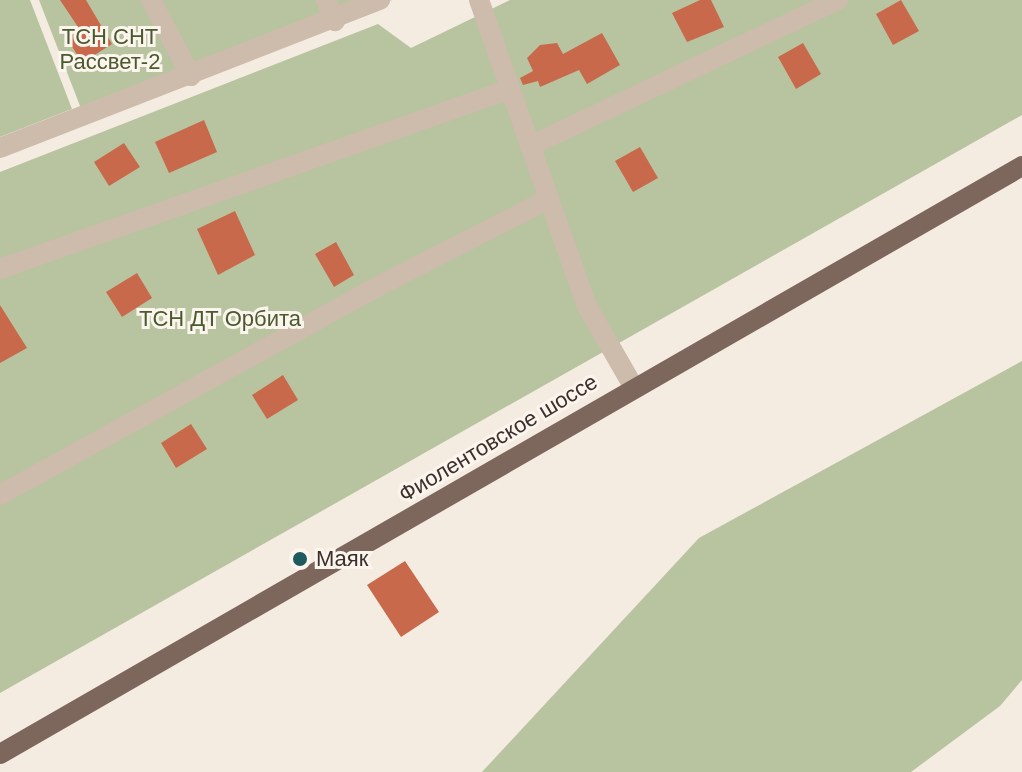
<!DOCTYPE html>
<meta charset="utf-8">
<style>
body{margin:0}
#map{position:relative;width:1022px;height:772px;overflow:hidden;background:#f4ebe1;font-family:Helvetica,sans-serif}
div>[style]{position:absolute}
.green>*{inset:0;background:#b8c4a0}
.building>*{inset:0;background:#c8694b}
.minor>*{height:20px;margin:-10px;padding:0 10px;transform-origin:10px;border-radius:10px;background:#cdbbac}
.major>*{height:20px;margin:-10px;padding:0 10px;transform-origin:10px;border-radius:10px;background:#7d675c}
.dots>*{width:22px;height:22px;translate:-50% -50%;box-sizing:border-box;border:4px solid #fbf5ee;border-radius:50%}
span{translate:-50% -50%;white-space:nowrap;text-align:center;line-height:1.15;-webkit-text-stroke:6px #fbf5ee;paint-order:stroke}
.park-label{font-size:22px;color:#4a5a2e}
.street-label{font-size:22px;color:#3b302b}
.poi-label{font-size:22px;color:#3b302b}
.left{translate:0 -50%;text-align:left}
</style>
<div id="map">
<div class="green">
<i style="clip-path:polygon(0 0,30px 0,72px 109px,0 137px)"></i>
<i style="clip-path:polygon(39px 0,392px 0,82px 111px)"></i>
<i style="clip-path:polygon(510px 0,1022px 0,1022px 115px,0 693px,0 172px,378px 24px,411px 48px)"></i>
<i style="clip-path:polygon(1022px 361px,1022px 680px,1000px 706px,911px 772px,482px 772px,699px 538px)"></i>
</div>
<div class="building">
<i style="clip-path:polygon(60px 0,86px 0,112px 44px,82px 63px,67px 38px,80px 30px)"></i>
<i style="clip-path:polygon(700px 0,711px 0,724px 27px,687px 42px,672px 13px)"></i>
<i style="clip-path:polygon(901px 0,919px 31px,893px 45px,876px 14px)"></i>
<i style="clip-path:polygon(602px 33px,620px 65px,587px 84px,579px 70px,540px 87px,538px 81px,523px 85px,520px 78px,533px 71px,527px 58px,540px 45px,557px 43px,563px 54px)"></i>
<i style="clip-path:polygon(803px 43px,821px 74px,796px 89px,778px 57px)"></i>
<i style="clip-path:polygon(204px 120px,217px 152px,169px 173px,155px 142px)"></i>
<i style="clip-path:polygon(124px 143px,140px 167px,109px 186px,94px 162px)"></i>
<i style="clip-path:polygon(640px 147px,658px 178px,633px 192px,615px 161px)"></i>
<i style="clip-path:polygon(235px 211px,255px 255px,218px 275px,197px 229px)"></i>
<i style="clip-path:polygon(336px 242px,354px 275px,334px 287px,315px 254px)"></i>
<i style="clip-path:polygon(137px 273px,152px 298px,122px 317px,106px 292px)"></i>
<i style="clip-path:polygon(0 305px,27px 348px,0 363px)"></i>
<i style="clip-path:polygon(283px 375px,298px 400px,267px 419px,252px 395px)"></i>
<i style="clip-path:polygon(191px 424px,207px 449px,176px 468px,161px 443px)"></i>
<i style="clip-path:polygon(405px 561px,439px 612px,401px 637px,367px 585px)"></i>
</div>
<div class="minor">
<i style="left:151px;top:0;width:86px;rotate:62.2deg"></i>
<i style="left:326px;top:0;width:23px;rotate:67deg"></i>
<i style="left:479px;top:0;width:324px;rotate:70.6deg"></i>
<i style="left:587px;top:306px;width:92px;rotate:60.1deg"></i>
<i style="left:530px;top:146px;width:341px;rotate:-25.4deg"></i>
<i style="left:0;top:148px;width:408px;rotate:-21.3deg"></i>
<i style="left:0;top:269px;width:541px;rotate:-19.44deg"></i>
<i style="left:0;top:495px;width:419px;rotate:-28.9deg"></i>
<i style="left:367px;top:292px;width:204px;rotate:-27.1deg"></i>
</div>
<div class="major">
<i style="left:0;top:754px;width:1179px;rotate:-29.91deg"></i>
</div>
<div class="dots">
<i style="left:300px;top:559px;background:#1f5a5e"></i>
</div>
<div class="park-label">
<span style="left:110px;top:49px">ТСН СНТ<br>Рассвет-2</span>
<span style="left:220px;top:319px">ТСН ДТ Орбита</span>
</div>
<div class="street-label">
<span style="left:498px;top:438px;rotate:-31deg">Фиолентовское шоссе</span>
</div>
<div class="poi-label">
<span class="left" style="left:316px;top:559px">Маяк</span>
</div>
</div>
